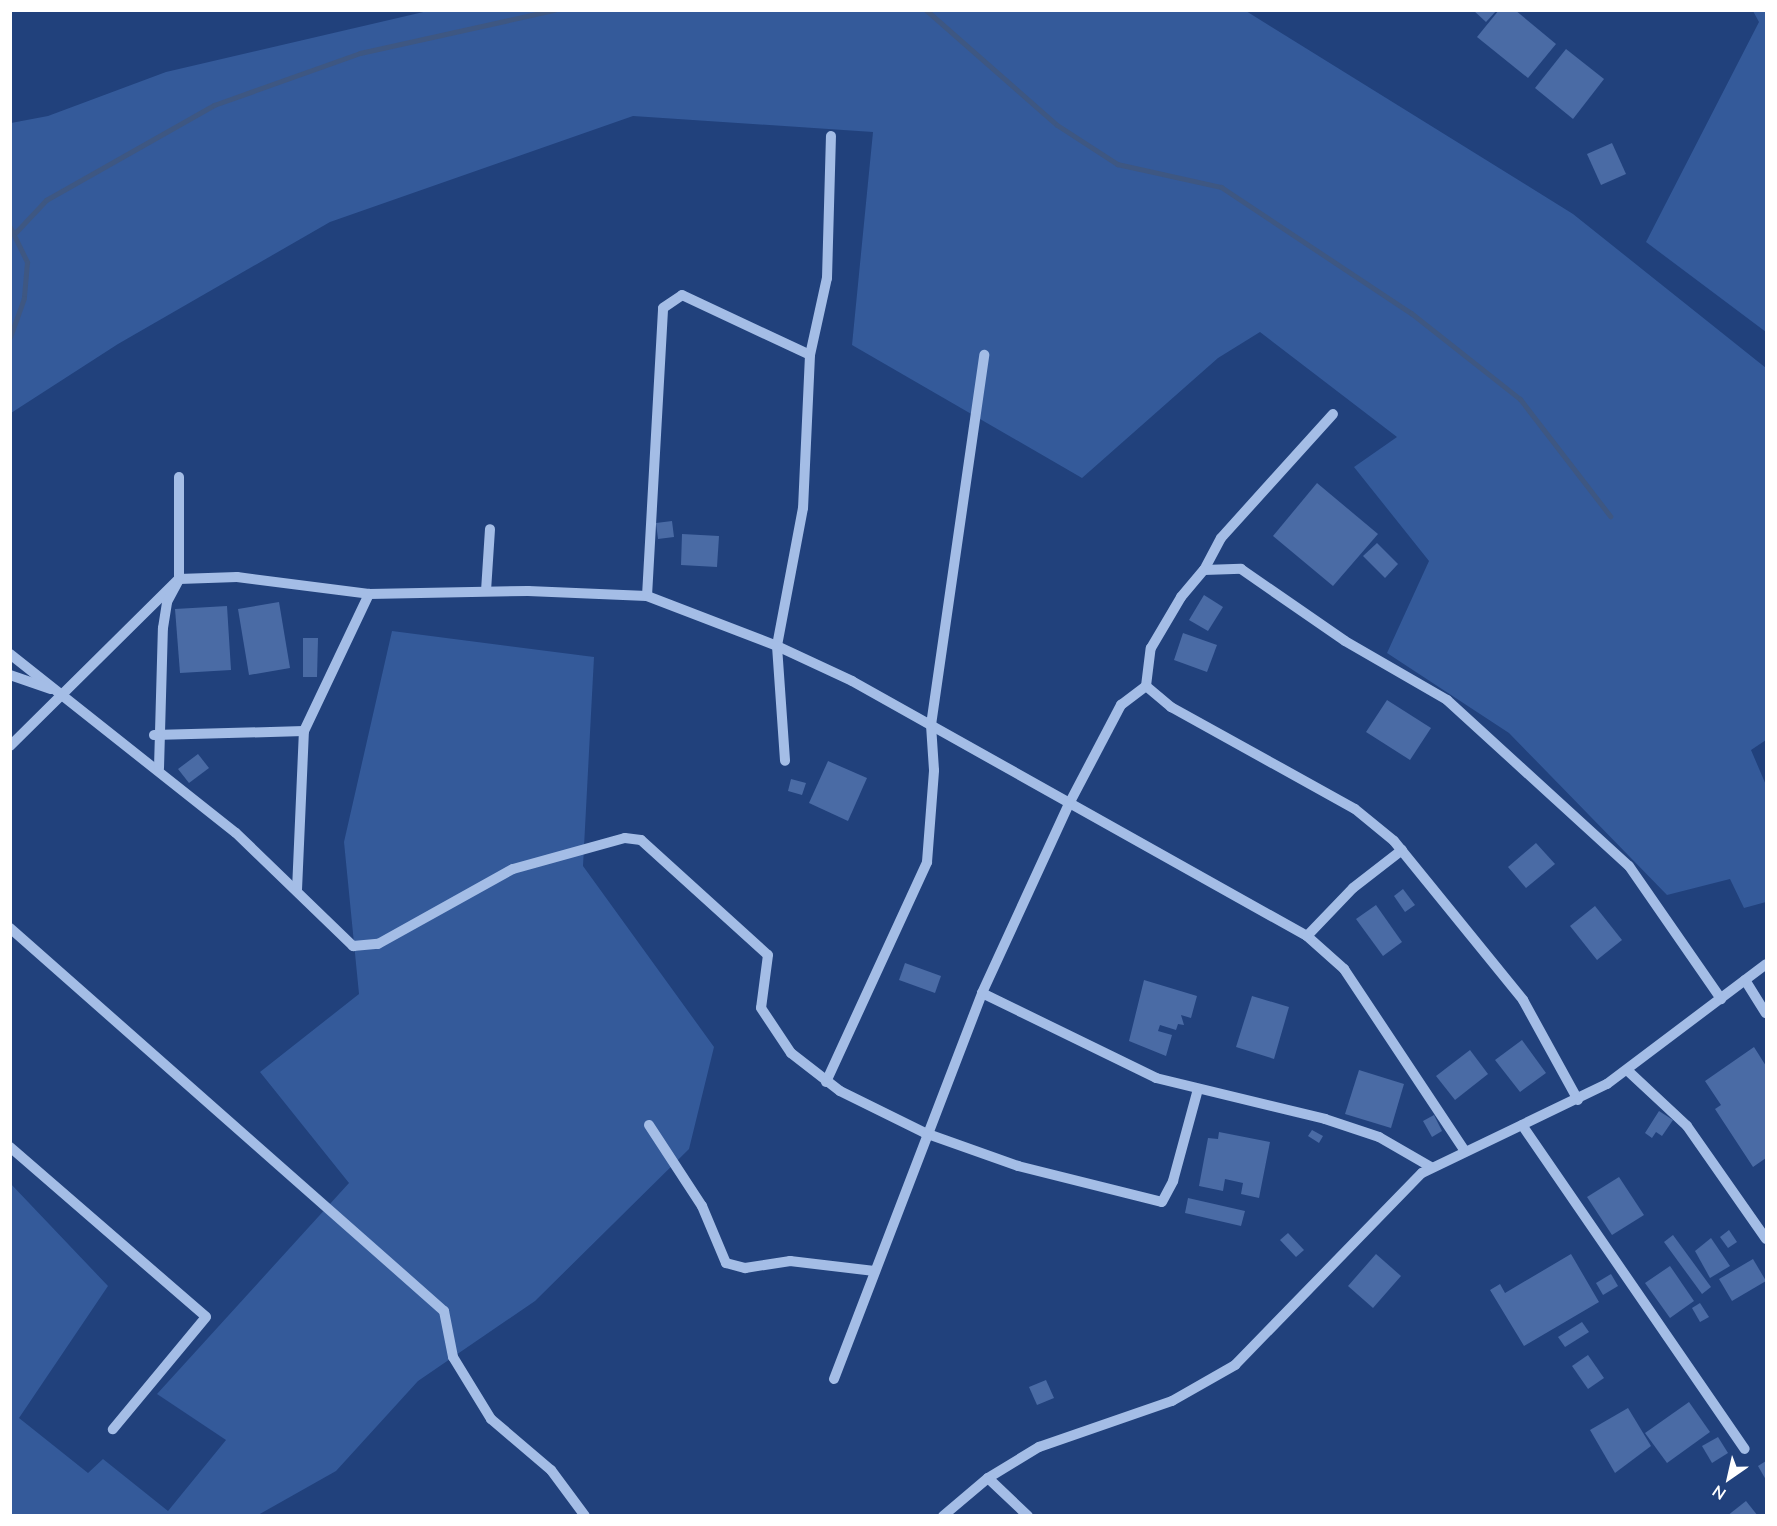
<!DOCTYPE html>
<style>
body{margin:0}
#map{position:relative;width:1777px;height:1526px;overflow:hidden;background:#21417c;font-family:Mulish,sans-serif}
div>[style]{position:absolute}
.green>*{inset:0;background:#345a9a}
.stream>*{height:5px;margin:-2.5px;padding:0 2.5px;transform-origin:2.5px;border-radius:2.5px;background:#3e5782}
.building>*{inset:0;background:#4a6ba5}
.minor>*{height:10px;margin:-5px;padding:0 5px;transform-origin:5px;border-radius:5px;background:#a4bde6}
span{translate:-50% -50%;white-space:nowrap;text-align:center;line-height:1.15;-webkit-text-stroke:5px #21417c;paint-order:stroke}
.frame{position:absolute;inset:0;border:12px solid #fff;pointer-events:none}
.north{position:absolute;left:1699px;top:1448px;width:60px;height:60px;-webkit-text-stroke:4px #21417c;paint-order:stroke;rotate:214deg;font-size:16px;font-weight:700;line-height:24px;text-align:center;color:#fff}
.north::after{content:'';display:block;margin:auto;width:21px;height:27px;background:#fff;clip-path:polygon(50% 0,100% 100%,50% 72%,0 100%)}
</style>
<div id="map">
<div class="green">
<i style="clip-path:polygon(432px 10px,1246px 11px,1573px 214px,1766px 368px,1766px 740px,1751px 750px,1766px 785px,1766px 902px,1744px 908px,1730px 879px,1667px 895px,1509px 733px,1387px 653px,1429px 561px,1354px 467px,1397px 437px,1260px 332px,1218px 358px,1082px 478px,852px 345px,873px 132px,633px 116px,330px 222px,118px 344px,11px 413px,11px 123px,48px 116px,166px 72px)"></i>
<i style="clip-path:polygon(1753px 11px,1766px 11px,1766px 332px,1646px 242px,1759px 22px)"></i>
<i style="clip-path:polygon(392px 631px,594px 657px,583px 866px,714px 1047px,689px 1149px,535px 1301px,418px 1381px,336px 1471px,258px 1515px,11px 1515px,10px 1183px,108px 1286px,19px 1418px,88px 1473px,103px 1459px,168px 1511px,226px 1440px,157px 1394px,349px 1183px,260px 1072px,359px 994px,344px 842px)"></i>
</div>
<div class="stream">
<i style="left:926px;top:10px;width:174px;rotate:41.3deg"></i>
<i style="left:1057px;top:125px;width:72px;rotate:33deg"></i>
<i style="left:1117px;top:164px;width:107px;rotate:12.5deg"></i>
<i style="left:1221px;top:187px;width:228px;rotate:33.6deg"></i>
<i style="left:1411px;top:313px;width:139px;rotate:38.3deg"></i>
<i style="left:1520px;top:399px;width:148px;rotate:52.4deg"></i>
<i style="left:10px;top:227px;width:39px;rotate:64deg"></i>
<i style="left:27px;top:262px;width:36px;rotate:95deg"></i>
<i style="left:24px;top:298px;width:41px;rotate:109.7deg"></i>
<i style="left:16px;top:232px;width:44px;rotate:-46.8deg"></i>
<i style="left:46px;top:200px;width:193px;rotate:-29.5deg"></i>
<i style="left:214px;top:105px;width:155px;rotate:-19.6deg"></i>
<i style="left:360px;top:53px;width:199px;rotate:-12.5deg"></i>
</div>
<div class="building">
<i style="clip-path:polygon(1473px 10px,1497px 10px,1486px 22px)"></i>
<i style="clip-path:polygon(1499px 10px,1515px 10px,1556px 44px,1528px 78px,1477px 37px)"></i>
<i style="clip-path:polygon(1566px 49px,1604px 79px,1573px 119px,1535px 88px)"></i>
<i style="clip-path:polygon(1612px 143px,1626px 174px,1601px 185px,1587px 154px)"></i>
<i style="clip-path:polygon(1317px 483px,1378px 534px,1333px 586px,1273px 536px)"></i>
<i style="clip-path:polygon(672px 521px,674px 537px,658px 539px,656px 523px)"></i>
<i style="clip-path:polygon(682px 534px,719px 536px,717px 567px,681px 565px)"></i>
<i style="clip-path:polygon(1377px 543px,1398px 564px,1385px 578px,1363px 556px)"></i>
<i style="clip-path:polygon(1204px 595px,1223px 607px,1208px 631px,1189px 620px)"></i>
<i style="clip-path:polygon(279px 602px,290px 668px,249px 675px,238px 609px)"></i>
<i style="clip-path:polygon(227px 606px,231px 670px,180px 673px,175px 609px)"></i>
<i style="clip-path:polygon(1183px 633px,1217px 645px,1207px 672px,1174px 660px)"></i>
<i style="clip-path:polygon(303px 638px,318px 638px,317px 677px,303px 677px)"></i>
<i style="clip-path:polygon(1387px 700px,1431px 728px,1410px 760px,1366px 732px)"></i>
<i style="clip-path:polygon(198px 754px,209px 768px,189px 783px,178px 769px)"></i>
<i style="clip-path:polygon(828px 761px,867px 778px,848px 821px,809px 803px)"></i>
<i style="clip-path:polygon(791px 779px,806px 783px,802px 795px,788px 791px)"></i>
<i style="clip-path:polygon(1536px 843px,1555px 864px,1526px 888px,1508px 867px)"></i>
<i style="clip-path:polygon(1403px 889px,1415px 905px,1405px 912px,1394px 896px)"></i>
<i style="clip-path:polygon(1376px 905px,1402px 942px,1383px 956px,1356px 919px)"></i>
<i style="clip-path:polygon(1595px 906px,1622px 940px,1597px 960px,1570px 926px)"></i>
<i style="clip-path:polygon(905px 963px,941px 976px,935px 993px,899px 980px)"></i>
<i style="clip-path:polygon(1144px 980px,1197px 996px,1191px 1018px,1181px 1015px,1184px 1025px,1178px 1024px,1176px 1030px,1160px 1025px,1158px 1031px,1172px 1035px,1166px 1056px,1129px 1041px)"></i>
<i style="clip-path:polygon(1252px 996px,1289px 1007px,1274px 1059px,1236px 1047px)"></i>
<i style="clip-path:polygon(1522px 1040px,1546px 1073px,1520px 1092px,1495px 1060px)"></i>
<i style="clip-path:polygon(1754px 1047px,1766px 1066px,1766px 1158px,1753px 1167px,1715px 1109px,1721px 1105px,1705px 1081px)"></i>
<i style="clip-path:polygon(1470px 1050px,1488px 1074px,1455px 1100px,1436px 1076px)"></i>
<i style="clip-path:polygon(1359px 1070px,1404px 1084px,1391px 1128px,1345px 1114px)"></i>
<i style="clip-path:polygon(1659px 1111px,1673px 1120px,1662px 1136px,1656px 1132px,1652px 1138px,1645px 1133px)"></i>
<i style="clip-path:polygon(1434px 1115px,1442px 1131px,1432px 1137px,1423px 1121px)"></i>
<i style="clip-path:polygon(1312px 1130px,1323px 1136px,1319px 1143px,1308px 1136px)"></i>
<i style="clip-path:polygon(1219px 1132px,1270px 1142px,1259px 1198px,1241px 1194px,1243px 1183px,1225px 1179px,1223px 1191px,1199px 1186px,1208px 1138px,1218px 1139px)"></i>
<i style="clip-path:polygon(1619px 1177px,1644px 1215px,1612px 1235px,1587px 1197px)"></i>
<i style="clip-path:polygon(1188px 1198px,1245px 1211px,1241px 1226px,1185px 1213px)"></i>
<i style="clip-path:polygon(1729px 1230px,1737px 1242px,1728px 1248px,1720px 1237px)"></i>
<i style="clip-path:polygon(1288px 1233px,1304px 1250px,1296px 1257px,1280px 1240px)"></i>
<i style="clip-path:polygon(1673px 1235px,1711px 1287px,1702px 1294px,1664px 1242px)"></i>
<i style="clip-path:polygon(1711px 1238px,1730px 1266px,1710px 1278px,1695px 1251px)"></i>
<i style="clip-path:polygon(1376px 1254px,1401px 1276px,1373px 1308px,1348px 1286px)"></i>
<i style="clip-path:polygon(1571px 1254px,1599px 1302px,1524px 1346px,1490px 1290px,1500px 1284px,1505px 1293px)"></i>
<i style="clip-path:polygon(1753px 1259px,1766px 1281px,1732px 1301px,1719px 1279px)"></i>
<i style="clip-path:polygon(1670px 1266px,1694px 1301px,1670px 1318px,1645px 1283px)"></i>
<i style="clip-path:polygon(1611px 1274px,1618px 1286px,1603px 1295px,1596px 1283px)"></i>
<i style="clip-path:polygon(1700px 1303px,1709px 1317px,1700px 1322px,1692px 1308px)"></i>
<i style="clip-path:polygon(1582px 1322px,1589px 1332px,1565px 1347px,1558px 1337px)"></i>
<i style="clip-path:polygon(1588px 1355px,1604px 1378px,1588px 1389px,1572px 1366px)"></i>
<i style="clip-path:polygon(1046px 1380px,1054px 1398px,1037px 1405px,1029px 1387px)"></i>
<i style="clip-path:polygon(1689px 1402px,1710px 1432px,1667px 1463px,1645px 1433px)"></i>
<i style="clip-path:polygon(1628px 1408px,1651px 1446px,1615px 1473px,1590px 1430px)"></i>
<i style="clip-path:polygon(1718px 1437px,1728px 1453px,1712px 1463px,1702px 1446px)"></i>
<i style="clip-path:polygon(1766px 1461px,1766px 1480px,1758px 1466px)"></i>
<i style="clip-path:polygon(1746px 1501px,1758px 1516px,1727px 1516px)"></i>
</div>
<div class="minor">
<i style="left:810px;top:355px;width:79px;rotate:-77.6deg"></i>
<i style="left:827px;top:278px;width:142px;rotate:-88.4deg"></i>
<i style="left:1204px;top:570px;width:36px;rotate:-62deg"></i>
<i style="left:1221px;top:538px;width:167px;rotate:-47.9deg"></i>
<i style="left:486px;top:591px;width:62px;rotate:-86.3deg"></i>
<i style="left:647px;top:596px;width:288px;rotate:-86.8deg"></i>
<i style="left:663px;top:308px;width:23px;rotate:-34deg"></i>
<i style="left:682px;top:295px;width:141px;rotate:25.1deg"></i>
<i style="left:810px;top:355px;width:153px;rotate:92.6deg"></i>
<i style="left:803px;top:508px;width:140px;rotate:100.7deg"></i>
<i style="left:777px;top:646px;width:115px;rotate:86deg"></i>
<i style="left:10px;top:654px;width:288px;rotate:38.4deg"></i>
<i style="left:236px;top:833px;width:163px;rotate:44deg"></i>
<i style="left:353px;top:946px;width:25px;rotate:-5deg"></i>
<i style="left:378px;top:944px;width:154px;rotate:-29.1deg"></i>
<i style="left:513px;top:869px;width:116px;rotate:-15.5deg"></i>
<i style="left:625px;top:838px;width:16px;rotate:7deg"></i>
<i style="left:641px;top:840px;width:171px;rotate:42.2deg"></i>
<i style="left:768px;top:955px;width:53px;rotate:97.5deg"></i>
<i style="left:761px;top:1008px;width:54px;rotate:56.3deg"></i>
<i style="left:791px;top:1053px;width:62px;rotate:37.8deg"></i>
<i style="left:840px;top:1091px;width:95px;rotate:26.3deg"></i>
<i style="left:925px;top:1133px;width:99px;rotate:19.5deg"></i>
<i style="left:1018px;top:1166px;width:148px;rotate:14deg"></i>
<i style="left:1162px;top:1202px;width:24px;rotate:-62deg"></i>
<i style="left:1173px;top:1181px;width:95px;rotate:-74.8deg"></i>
<i style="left:10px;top:675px;width:43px;rotate:18.9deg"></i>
<i style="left:1146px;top:686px;width:38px;rotate:-83deg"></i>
<i style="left:1151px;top:648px;width:59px;rotate:-59.5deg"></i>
<i style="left:1181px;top:597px;width:35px;rotate:-50deg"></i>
<i style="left:1204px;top:570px;width:37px;rotate:-2deg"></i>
<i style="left:1241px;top:569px;width:126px;rotate:34.7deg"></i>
<i style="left:1345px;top:641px;width:118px;rotate:30deg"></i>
<i style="left:1447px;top:700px;width:246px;rotate:42.4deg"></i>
<i style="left:1629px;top:866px;width:162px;rotate:55.3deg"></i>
<i style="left:154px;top:735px;width:150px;rotate:-1.5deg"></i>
<i style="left:304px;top:731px;width:152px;rotate:-64.6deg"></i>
<i style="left:10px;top:746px;width:238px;rotate:-44.7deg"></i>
<i style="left:179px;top:579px;width:102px;rotate:-90deg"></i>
<i style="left:159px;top:768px;width:140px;rotate:-88.4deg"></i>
<i style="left:163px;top:628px;width:26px;rotate:-81deg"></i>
<i style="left:167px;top:602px;width:26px;rotate:-62deg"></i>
<i style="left:179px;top:579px;width:58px;rotate:-2deg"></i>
<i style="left:237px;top:577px;width:133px;rotate:7.3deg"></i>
<i style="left:369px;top:594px;width:159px;rotate:-1.1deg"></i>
<i style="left:528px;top:591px;width:119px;rotate:2.4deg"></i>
<i style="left:647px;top:596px;width:139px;rotate:21deg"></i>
<i style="left:777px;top:646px;width:83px;rotate:25deg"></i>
<i style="left:852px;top:681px;width:522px;rotate:29.27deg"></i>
<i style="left:1307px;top:936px;width:50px;rotate:41.7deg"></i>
<i style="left:1344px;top:969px;width:219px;rotate:56.4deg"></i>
<i style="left:297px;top:890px;width:159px;rotate:-87.5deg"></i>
<i style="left:10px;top:928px;width:579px;rotate:41.43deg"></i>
<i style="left:444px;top:1311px;width:47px;rotate:78.9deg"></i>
<i style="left:453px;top:1357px;width:73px;rotate:58.5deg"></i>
<i style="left:491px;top:1419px;width:79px;rotate:40.4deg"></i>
<i style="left:551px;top:1470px;width:57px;rotate:53.5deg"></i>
<i style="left:1307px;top:936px;width:66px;rotate:-46.2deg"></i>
<i style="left:1353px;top:888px;width:62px;rotate:-37.8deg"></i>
<i style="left:1745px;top:980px;width:39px;rotate:58deg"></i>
<i style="left:982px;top:993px;width:194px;rotate:26deg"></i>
<i style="left:1156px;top:1078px;width:174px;rotate:13.6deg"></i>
<i style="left:1325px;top:1119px;width:57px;rotate:18.4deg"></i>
<i style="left:1379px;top:1137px;width:60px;rotate:30deg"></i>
<i style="left:1627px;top:1070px;width:82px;rotate:43deg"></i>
<i style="left:1687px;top:1126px;width:138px;rotate:55deg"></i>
<i style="left:826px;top:1082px;width:242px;rotate:-65.3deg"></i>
<i style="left:927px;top:862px;width:92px;rotate:-85.6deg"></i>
<i style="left:934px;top:770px;width:45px;rotate:-93.8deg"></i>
<i style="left:931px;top:725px;width:374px;rotate:-81.8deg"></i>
<i style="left:649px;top:1125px;width:97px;rotate:56.8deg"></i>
<i style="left:702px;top:1206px;width:62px;rotate:67.2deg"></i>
<i style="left:726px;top:1263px;width:20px;rotate:15deg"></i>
<i style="left:745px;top:1268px;width:46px;rotate:-8.8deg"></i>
<i style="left:790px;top:1261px;width:85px;rotate:6.8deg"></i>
<i style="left:1522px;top:1125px;width:393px;rotate:55.5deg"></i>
<i style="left:10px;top:1147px;width:259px;rotate:40.9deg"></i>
<i style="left:206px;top:1317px;width:146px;rotate:129.7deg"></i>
<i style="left:834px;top:1379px;width:413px;rotate:-69deg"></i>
<i style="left:982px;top:993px;width:210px;rotate:-65.3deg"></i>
<i style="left:1070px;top:802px;width:110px;rotate:-62.3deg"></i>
<i style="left:1121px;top:705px;width:31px;rotate:-37deg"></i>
<i style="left:1146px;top:686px;width:33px;rotate:40deg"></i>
<i style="left:1171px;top:707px;width:210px;rotate:29deg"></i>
<i style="left:1355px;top:809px;width:50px;rotate:39.4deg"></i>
<i style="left:1394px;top:841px;width:205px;rotate:50.9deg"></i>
<i style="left:1523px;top:1000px;width:114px;rotate:61.2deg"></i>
<i style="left:988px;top:1478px;width:55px;rotate:43.5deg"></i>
<i style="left:943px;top:1516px;width:59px;rotate:-40.2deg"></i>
<i style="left:988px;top:1478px;width:60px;rotate:-31.3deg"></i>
<i style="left:1039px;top:1447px;width:141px;rotate:-19.1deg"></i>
<i style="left:1172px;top:1401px;width:73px;rotate:-29.7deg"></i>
<i style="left:1235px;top:1365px;width:268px;rotate:-45.8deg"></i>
<i style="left:1422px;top:1173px;width:205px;rotate:-25.7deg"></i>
<i style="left:1607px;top:1084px;width:199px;rotate:-37deg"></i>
</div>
<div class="frame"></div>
<div class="north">N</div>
</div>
